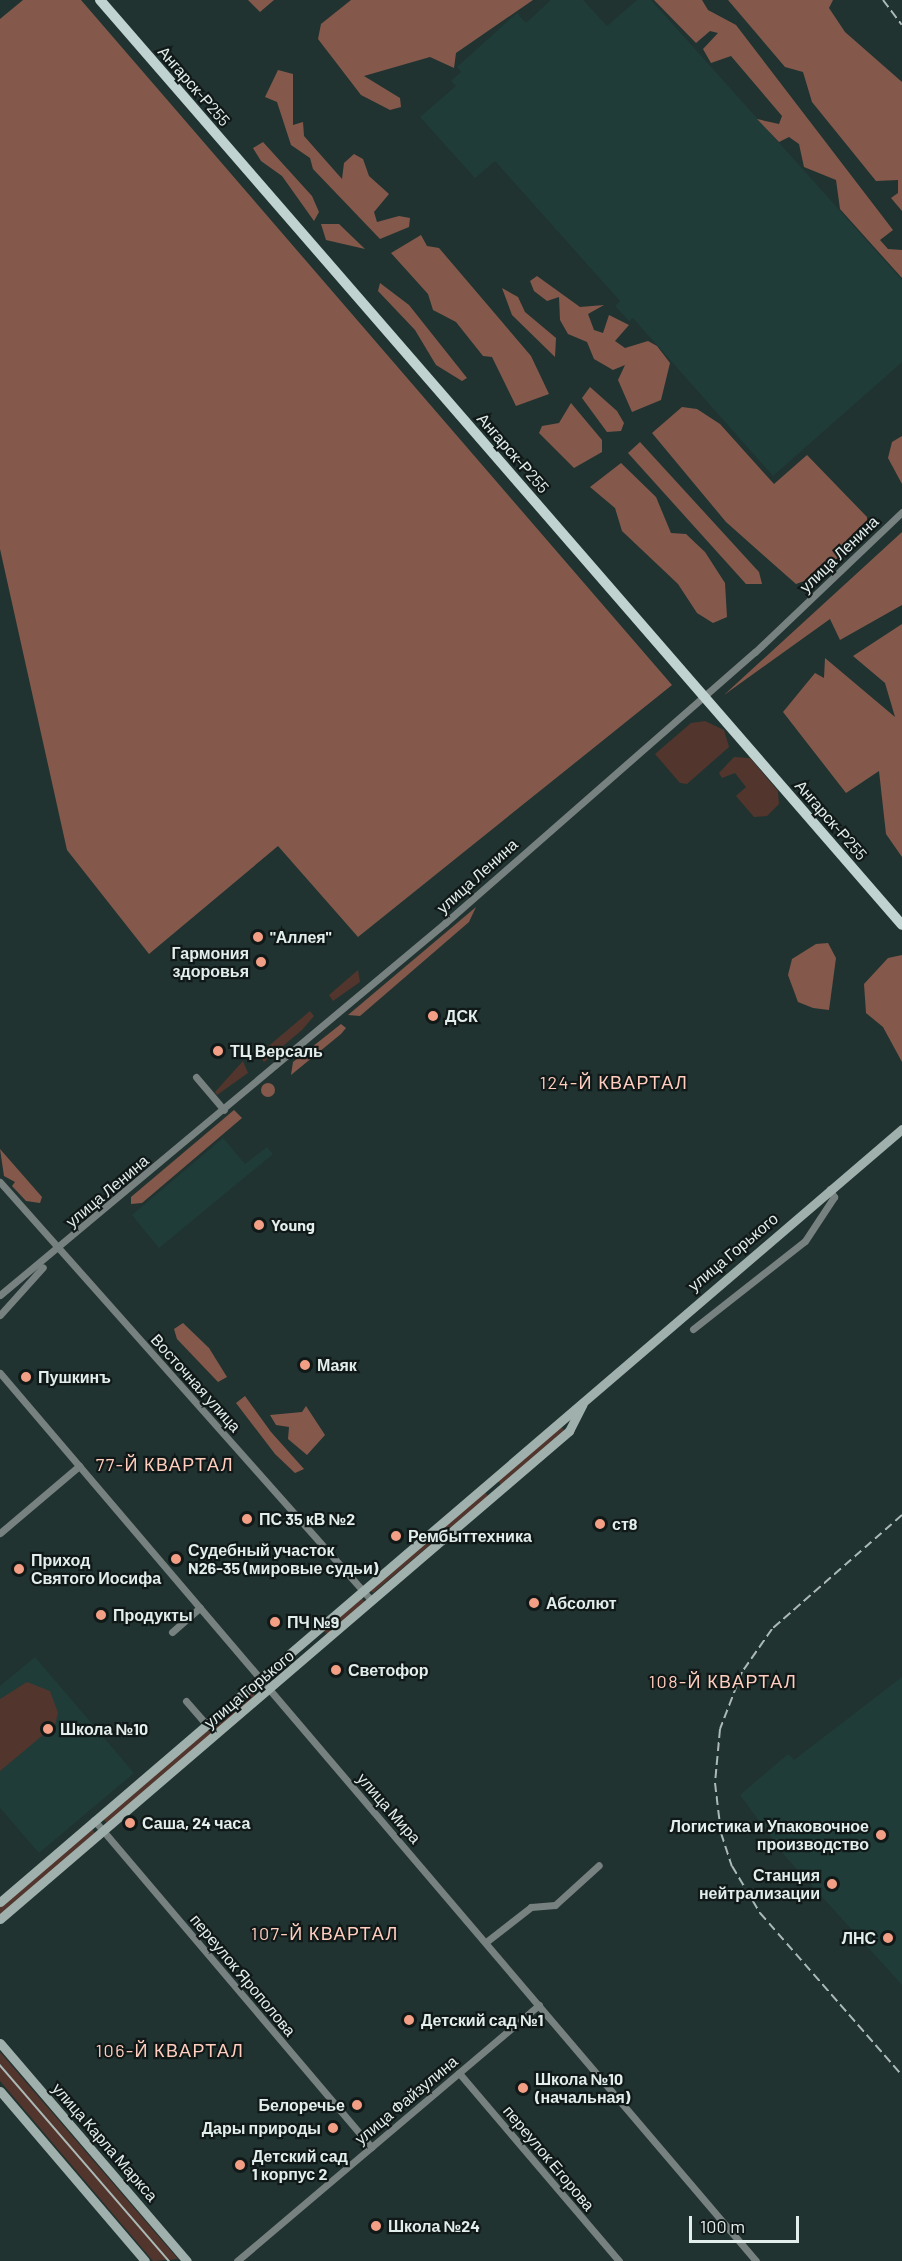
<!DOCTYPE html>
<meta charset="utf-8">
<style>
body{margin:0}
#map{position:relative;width:902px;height:2261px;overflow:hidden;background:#203331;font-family:Barlow,sans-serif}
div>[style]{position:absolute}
.built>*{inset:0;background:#1f3c38}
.green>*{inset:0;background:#52362d}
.forest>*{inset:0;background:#84594b}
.round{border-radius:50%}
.street>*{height:7px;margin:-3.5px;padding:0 3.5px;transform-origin:3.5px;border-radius:3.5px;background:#77817f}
.secondary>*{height:9px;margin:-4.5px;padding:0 4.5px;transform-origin:4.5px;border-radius:4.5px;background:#a0b0ad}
.primary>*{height:10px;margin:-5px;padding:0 5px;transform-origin:5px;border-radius:5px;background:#c0d3d0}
.tram>*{height:1.5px;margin:-0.75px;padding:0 0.75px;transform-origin:0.75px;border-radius:0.75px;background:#abb9b7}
.rail>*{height:2px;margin-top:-1px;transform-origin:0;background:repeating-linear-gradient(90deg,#abb9b7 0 9px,transparent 0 13.5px)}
.dots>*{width:16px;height:16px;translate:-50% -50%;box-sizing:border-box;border:3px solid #111918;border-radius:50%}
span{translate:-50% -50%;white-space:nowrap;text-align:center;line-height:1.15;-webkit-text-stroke:4.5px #111918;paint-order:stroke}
.street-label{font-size:16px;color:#e2eeec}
.poi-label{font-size:16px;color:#e2eeec;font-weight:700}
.left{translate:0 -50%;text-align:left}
.right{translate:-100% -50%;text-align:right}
.neighbourhood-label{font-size:18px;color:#ffcebf;letter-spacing:1.5px}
.scale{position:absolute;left:689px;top:2216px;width:110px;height:27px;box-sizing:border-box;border:3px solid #e2eeec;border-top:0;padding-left:8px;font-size:18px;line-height:21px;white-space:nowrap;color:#e2eeec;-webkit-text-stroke:4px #111918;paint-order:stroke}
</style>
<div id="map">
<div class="built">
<i style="clip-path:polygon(551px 0,583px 0,607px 26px,637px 0,651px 0,902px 280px,902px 362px,773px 476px,633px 318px,629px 321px,615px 306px,620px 301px,495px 161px,475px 178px,420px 117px,456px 86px,451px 81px,461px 72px,457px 67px,517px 13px,526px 23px)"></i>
<i style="clip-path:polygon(223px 1138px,245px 1164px,267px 1147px,273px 1154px,159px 1248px,132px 1215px)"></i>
<i style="clip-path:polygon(35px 1657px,134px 1773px,39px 1853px,0 1808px,0 1686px)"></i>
<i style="clip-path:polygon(902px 1677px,902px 1985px,785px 1856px,740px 1795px,788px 1754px,794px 1760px)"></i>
</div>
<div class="green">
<i style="clip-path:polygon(705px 721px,724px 730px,729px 747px,687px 784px,680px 783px,655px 754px,691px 723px)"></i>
<i style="clip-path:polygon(734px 757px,750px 758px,778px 791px,779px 804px,767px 816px,754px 817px,736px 796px,746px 787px,735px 773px,722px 778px,719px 773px)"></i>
<i style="clip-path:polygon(358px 970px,360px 982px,333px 1001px,329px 995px)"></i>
<i style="clip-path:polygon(310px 1011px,314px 1016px,302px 1030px,264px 1062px,258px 1055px)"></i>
<i style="clip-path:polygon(243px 1061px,248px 1073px,217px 1095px,215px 1092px)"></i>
<i style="clip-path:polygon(560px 1426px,564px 1430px,501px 1485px,498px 1481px)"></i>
<i style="clip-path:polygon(484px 1491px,488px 1496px,373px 1593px,370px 1590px)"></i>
<i style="clip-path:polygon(361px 1597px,365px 1602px,328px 1635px,324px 1631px)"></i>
<i style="clip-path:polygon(27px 1682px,50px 1691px,58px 1713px,55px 1725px,0 1771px,0 1699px)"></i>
<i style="clip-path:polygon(252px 1692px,257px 1699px,107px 1823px,102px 1818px)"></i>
<i style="clip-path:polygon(91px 1828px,95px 1833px,0 1915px,0 1907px)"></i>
<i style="clip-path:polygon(0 2052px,178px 2259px,153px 2261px,0 2081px)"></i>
</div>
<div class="forest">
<i style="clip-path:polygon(23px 0,81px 0,672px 685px,358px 937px,278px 846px,149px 954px,67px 850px,0 549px,0 19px)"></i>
<i style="clip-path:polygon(248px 0,274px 0,260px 12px)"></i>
<i style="clip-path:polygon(351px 0,533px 0,456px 53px,454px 68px,430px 57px,364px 76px,400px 98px,401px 107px,390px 110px,361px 95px,318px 39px,321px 24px)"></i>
<i style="clip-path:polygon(654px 0,702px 0,708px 10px,736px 25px,893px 230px,880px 240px,888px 249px,902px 250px,902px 278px,840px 209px,836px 180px,804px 167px,799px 144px,789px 137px,779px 142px,757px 119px,779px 124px,782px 116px,731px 56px,711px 63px,703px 49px,718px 33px,710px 31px,696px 43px)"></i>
<i style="clip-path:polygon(728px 0,833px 0,829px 8px,845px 32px,902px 82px,902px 211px,891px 198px,898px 193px,898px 180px,876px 181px,812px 102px,803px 72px,785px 67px)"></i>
<i style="clip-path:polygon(278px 70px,293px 74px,293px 125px,303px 122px,304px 136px,342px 179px,344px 163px,354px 154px,363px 159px,369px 176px,389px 194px,374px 212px,377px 222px,399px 216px,410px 218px,409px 227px,380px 239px,313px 169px,310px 158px,291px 145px,277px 102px,265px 97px)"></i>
<i style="clip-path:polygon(263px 142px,312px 196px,319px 212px,314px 221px,282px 176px,261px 161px,253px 148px)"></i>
<i style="clip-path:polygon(321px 224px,339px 224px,365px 249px,326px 240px)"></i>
<i style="clip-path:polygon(421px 235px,427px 246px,439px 248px,531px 356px,549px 394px,516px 406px,492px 357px,483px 356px,456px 322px,433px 310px,428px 294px,391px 253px)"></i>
<i style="clip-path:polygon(537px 276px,580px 307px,604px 305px,588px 314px,594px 330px,603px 333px,609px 315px,629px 325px,615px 341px,625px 348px,648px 341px,657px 346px,670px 363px,661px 400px,632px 412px,618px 380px,625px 365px,613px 370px,594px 359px,587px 342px,568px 334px,560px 320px,559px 297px,547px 301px,534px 291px,530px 281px)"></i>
<i style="clip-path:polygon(380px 283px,409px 305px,467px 378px,462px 381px,436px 365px,415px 330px,378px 291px)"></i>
<i style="clip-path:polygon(502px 288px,518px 297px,525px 312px,556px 338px,555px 357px,512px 315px)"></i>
<i style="clip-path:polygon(590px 387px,617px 411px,624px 423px,621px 431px,607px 432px,582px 398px)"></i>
<i style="clip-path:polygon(571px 403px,602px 440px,602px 452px,574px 468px,539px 433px,542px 426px,559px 423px)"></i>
<i style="clip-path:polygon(682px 407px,697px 409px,720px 424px,774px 484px,807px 455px,867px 517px,867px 535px,818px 576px,796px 584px,726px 522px,652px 433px)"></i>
<i style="clip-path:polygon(902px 436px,902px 484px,888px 458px,892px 442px)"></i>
<i style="clip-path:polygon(640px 442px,759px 572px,762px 584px,746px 584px,628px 453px)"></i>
<i style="clip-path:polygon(621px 463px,656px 497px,671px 533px,686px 534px,705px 552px,725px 583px,727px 617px,713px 623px,697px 613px,678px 584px,622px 531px,615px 508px,590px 487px)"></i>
<i style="clip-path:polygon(902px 532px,902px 605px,840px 640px,830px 619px,724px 695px)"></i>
<i style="clip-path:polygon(902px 624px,902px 857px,886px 834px,879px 771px,846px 793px,783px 712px,815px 673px,824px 678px,825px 658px,895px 717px,885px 683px,853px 656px)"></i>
<i style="clip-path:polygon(476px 907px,469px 922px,360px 1016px,348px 1015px)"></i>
<i style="clip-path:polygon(828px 943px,836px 958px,829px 1010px,813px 1008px,798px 1002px,788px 975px,792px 959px,816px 944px)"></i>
<i style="clip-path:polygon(902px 955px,902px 1062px,883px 1027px,866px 1013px,864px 984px,888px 958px)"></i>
<i style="clip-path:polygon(341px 1024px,346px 1028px,341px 1034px,291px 1075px,293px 1062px)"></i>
<i class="round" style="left:261px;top:1083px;width:14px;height:14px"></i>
<i style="clip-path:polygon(234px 1110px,242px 1118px,142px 1203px,131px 1204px,131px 1197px)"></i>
<i style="clip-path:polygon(0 1149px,42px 1197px,40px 1203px,26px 1201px,12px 1186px,15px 1182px,4px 1176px)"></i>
<i style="clip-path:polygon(183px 1323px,209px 1348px,227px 1377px,218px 1382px,177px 1339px,174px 1329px)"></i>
<i style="clip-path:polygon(245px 1396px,271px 1432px,304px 1469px,295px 1473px,275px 1454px,236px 1403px)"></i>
<i style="clip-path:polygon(306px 1406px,325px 1435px,307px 1455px,288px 1439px,289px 1427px,276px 1425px,270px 1415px,302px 1412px)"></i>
</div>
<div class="street">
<i style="left:196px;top:1077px;width:43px;rotate:49.7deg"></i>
<i style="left:0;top:1182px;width:560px;rotate:48.4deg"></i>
<i style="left:0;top:1295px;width:580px;rotate:-39.89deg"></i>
<i style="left:445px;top:923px;width:412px;rotate:-41.2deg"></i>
<i style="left:755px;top:652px;width:203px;rotate:-43.6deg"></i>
<i style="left:0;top:1315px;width:64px;rotate:-48.1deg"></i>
<i style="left:693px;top:1329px;width:142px;rotate:-38.2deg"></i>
<i style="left:805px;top:1241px;width:53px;rotate:-56.6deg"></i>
<i style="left:834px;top:1197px;width:9px;rotate:-117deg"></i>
<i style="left:0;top:1373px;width:1166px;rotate:49.59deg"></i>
<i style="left:0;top:1533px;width:104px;rotate:-40.3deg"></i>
<i style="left:172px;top:1632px;width:37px;rotate:-41deg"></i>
<i style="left:186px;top:1701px;width:33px;rotate:49deg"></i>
<i style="left:94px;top:1820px;width:429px;rotate:49.7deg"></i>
<i style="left:486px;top:1942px;width:57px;rotate:-37.9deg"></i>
<i style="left:531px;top:1907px;width:24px;rotate:-5deg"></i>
<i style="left:555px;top:1905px;width:59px;rotate:-42.3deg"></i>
<i style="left:459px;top:2073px;width:247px;rotate:49.6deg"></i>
<i style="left:237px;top:2261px;width:396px;rotate:-40.3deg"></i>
</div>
<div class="secondary">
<i style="left:0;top:1902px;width:1188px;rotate:-40.6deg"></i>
<i style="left:0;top:1919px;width:750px;rotate:-40.62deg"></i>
<i style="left:569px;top:1431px;width:30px;rotate:-63deg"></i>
<i style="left:0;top:2043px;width:287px;rotate:49.4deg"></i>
<i style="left:0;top:2091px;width:223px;rotate:49.5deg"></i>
</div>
<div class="primary">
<i style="left:100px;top:0;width:1224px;rotate:49.07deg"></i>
</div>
<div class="tram">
<i style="left:0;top:2065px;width:259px;rotate:49.2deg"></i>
</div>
<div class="rail">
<i style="left:883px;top:0;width:31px;rotate:53deg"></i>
<i style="left:902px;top:1515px;width:173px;rotate:138.8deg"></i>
<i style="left:772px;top:1629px;width:52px;rotate:124.9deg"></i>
<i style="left:742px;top:1672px;width:61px;rotate:111.1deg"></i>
<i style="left:720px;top:1729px;width:54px;rotate:95.3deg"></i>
<i style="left:715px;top:1783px;width:50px;rotate:83.2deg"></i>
<i style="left:721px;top:1833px;width:35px;rotate:72deg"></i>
<i style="left:732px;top:1866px;width:55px;rotate:59.2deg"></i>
<i style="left:760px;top:1913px;width:215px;rotate:48.8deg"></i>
</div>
<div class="dots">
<i style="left:258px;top:937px;background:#f39f85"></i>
<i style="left:261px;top:962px;background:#f39f85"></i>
<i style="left:433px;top:1016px;background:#f39f85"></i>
<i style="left:218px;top:1051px;background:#f39f85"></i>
<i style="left:259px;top:1225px;background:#f39f85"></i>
<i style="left:305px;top:1365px;background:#f39f85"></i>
<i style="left:26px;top:1377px;background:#f39f85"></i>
<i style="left:247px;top:1519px;background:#f39f85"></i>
<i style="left:600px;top:1524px;background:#f39f85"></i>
<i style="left:396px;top:1536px;background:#f39f85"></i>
<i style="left:176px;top:1559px;background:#f39f85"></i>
<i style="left:19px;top:1569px;background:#f39f85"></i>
<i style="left:534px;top:1603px;background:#f39f85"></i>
<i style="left:101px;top:1615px;background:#f39f85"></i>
<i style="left:275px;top:1622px;background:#f39f85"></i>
<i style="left:336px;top:1670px;background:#f39f85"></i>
<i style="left:48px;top:1729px;background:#f39f85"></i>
<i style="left:130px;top:1823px;background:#f39f85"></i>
<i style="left:881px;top:1835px;background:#f39f85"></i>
<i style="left:832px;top:1884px;background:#f39f85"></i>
<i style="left:888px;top:1938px;background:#f39f85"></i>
<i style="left:409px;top:2020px;background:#f39f85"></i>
<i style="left:523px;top:2088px;background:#f39f85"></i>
<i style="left:357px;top:2105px;background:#f39f85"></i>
<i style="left:333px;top:2128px;background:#f39f85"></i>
<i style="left:240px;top:2165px;background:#f39f85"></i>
<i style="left:376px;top:2226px;background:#f39f85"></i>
</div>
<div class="street-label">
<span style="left:194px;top:86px;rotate:49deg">Ангарск-Р255</span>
<span style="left:513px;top:453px;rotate:49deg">Ангарск-Р255</span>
<span style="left:839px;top:554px;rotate:-44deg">улица Ленина</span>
<span style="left:831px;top:820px;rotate:49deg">Ангарск-Р255</span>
<span style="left:477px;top:876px;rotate:-42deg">улица Ленина</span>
<span style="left:107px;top:1191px;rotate:-40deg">улица Ленина</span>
<span style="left:733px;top:1252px;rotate:-40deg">улица Горького</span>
<span style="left:196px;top:1383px;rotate:48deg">Восточная улица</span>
<span style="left:249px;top:1689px;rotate:-40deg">улица Горького</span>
<span style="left:389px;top:1808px;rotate:49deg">улица Мира</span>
<span style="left:243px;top:1975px;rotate:50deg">переулок Ярополова</span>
<span style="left:406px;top:2100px;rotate:-40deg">улица Файзулина</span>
<span style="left:105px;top:2142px;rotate:49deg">улица Карла Маркса</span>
<span style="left:549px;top:2158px;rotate:50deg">переулок Егорова</span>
</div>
<div class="poi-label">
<span class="left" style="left:270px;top:937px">"Аллея"</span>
<span class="right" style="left:249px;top:962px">Гармония<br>здоровья</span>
<span class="left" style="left:445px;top:1016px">ДСК</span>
<span class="left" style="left:230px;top:1051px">ТЦ Версаль</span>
<span class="left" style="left:271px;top:1225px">Young</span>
<span class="left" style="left:317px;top:1365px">Маяк</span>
<span class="left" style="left:38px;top:1377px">Пушкинъ</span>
<span class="left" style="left:259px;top:1519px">ПС 35 кВ №2</span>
<span class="left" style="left:612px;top:1524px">ст8</span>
<span class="left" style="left:408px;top:1536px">Рембыттехника</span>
<span class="left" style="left:188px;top:1559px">Судебный участок<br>N26-35 (мировые судьи)</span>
<span class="left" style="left:31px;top:1569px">Приход<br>Святого Иосифа</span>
<span class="left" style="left:546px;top:1603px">Абсолют</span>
<span class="left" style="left:113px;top:1615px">Продукты</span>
<span class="left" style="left:287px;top:1622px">ПЧ №9</span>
<span class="left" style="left:348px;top:1670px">Светофор</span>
<span class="left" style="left:60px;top:1729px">Школа №10</span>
<span class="left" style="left:142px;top:1823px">Саша, 24 часа</span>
<span class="right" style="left:869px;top:1835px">Логистика и Упаковочное<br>производство</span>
<span class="right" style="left:820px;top:1884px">Станция<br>нейтрализации</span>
<span class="right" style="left:876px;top:1938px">ЛНС</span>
<span class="left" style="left:421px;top:2020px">Детский сад №1</span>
<span class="left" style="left:535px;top:2088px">Школа №10<br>(начальная)</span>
<span class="right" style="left:345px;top:2105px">Белоречье</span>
<span class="right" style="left:321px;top:2128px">Дары природы</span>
<span class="left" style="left:252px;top:2165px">Детский сад<br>1 корпус 2</span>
<span class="left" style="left:388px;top:2226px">Школа №24</span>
</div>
<div class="neighbourhood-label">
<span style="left:614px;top:1082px">124-Й КВАРТАЛ</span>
<span style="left:165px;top:1464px">77-Й КВАРТАЛ</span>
<span style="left:723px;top:1681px">108-Й КВАРТАЛ</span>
<span style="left:325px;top:1933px">107-Й КВАРТАЛ</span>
<span style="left:170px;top:2050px">106-Й КВАРТАЛ</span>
</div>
<div class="scale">100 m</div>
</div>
